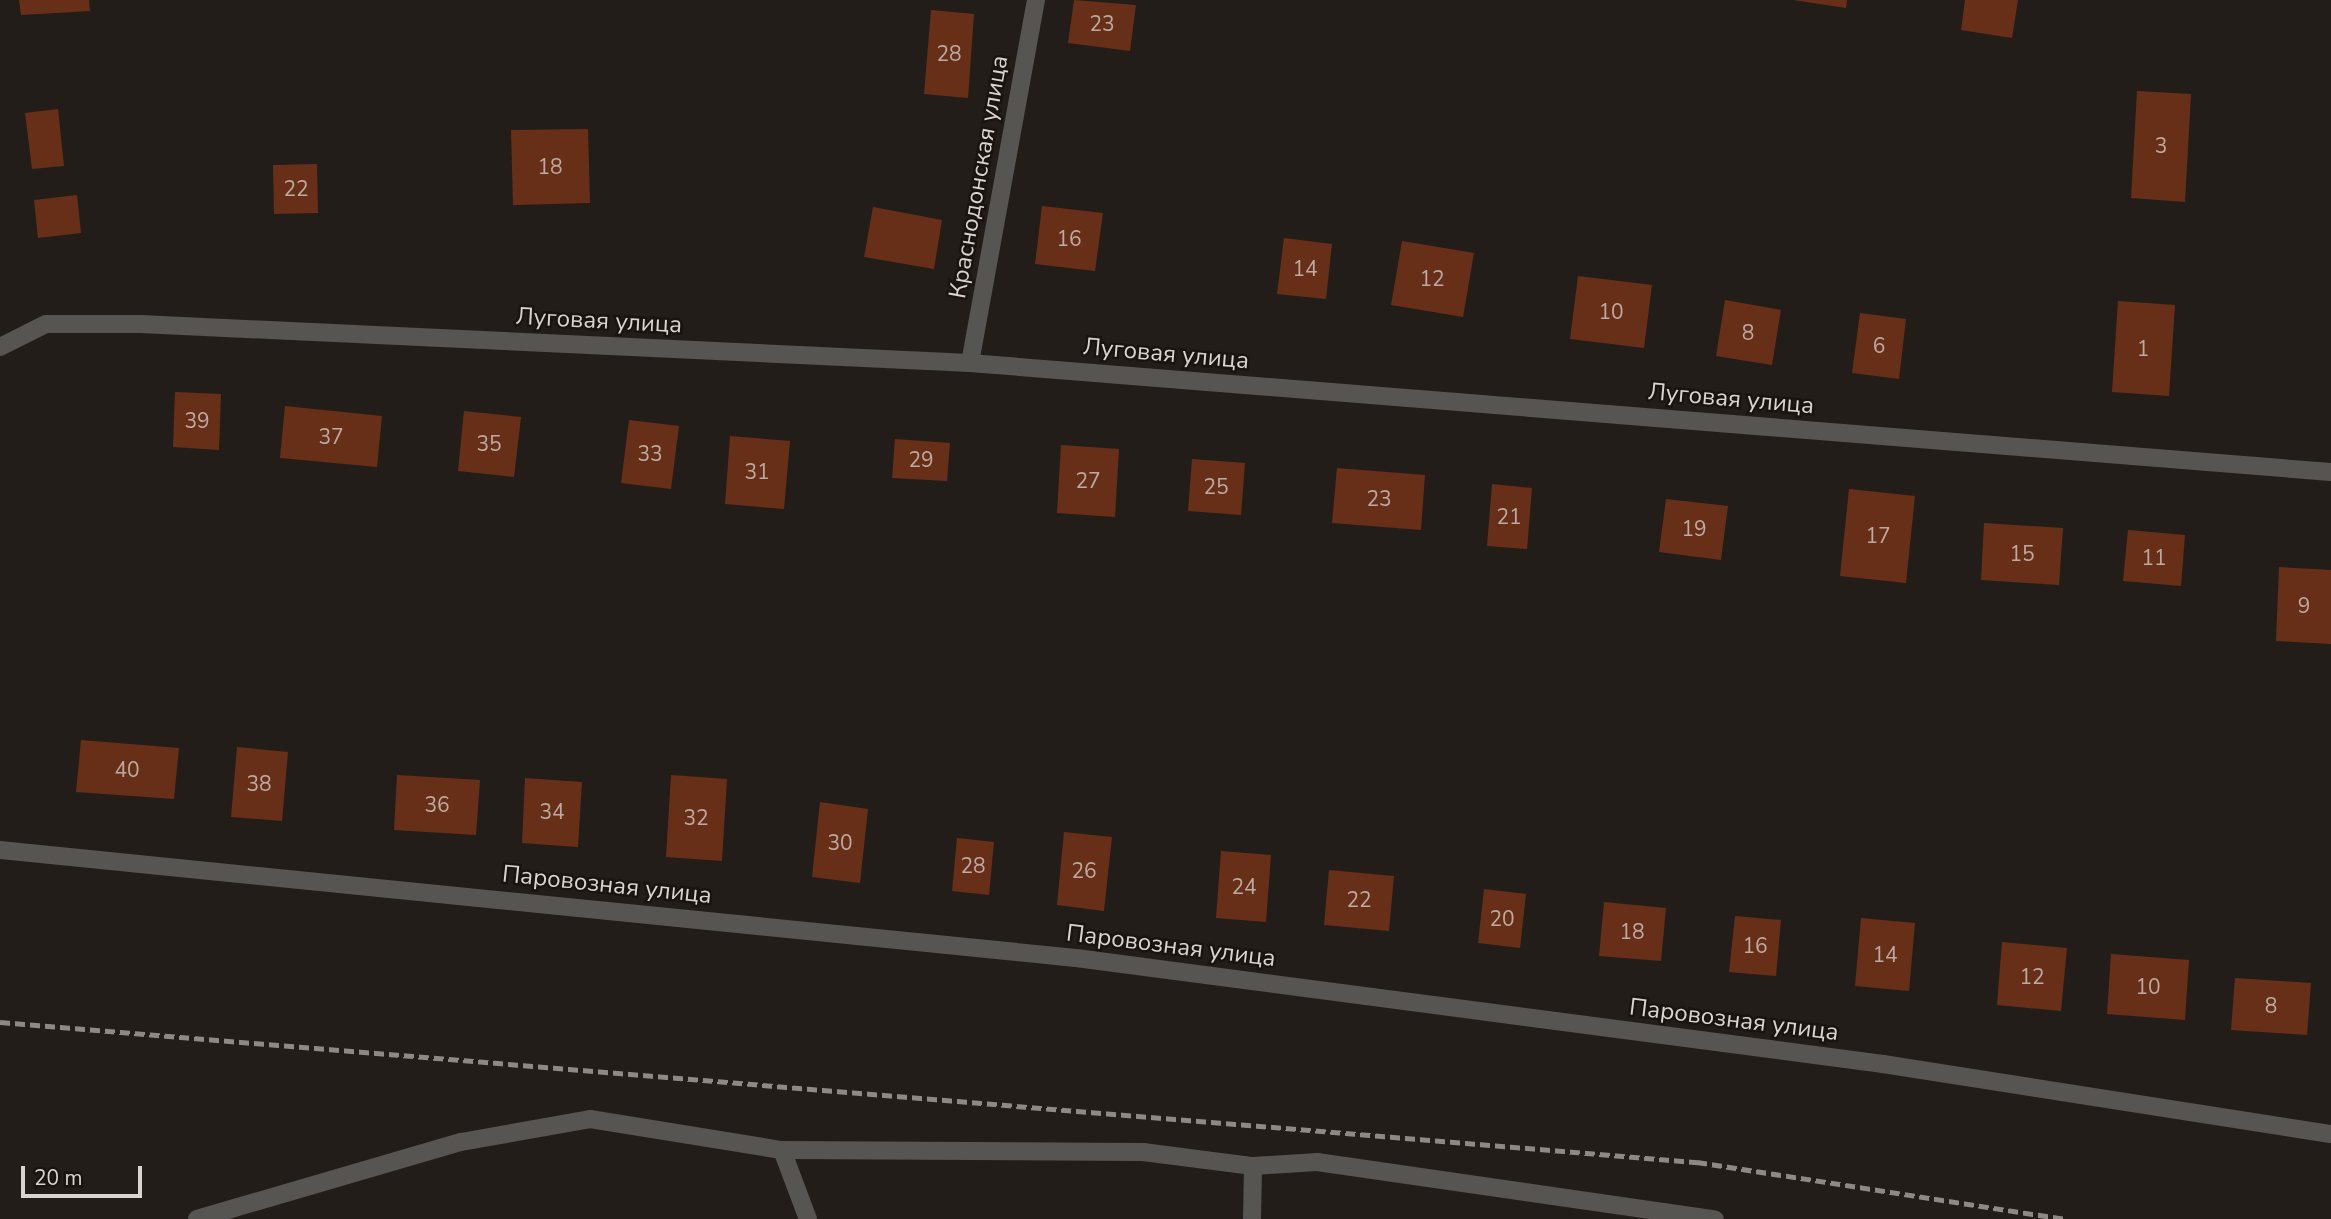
<!DOCTYPE html>
<meta charset="utf-8">
<style>
body{margin:0}
#map{position:relative;width:2331px;height:1219px;overflow:hidden;background:#231d19;font-family:"Nunito Sans",sans-serif}
div>[style]{position:absolute}
.building>*{inset:0;background:#682f18}
.minor>*{height:18px;margin:-9px;padding:0 9px;transform-origin:9px;border-radius:9px;background:#565551}
.rail>*{height:5px;margin-top:-2.5px;transform-origin:0;background:repeating-linear-gradient(90deg,#8e8985 0 10px,transparent 0 15px)}
span{translate:-50% -50%;white-space:nowrap;text-align:center;line-height:1.15;-webkit-text-stroke:5px #1a1410;paint-order:stroke}
.number-label{font-size:21px;color:#bcaba2}
.number-label span{-webkit-text-stroke-width:0}
.street-label{font-size:24px;color:#d8d4d0}
.scale{position:absolute;left:21px;top:1166px;width:121px;height:32px;box-sizing:border-box;border:4px solid #d8d4d0;border-top:0;padding-left:9px;font-size:21px;line-height:24px;white-space:nowrap;color:#d8d4d0;-webkit-text-stroke:5px #1a1410;paint-order:stroke}
</style>
<div id="map">
<div class="building">
<i style="clip-path:polygon(19px 0,89px 0,90px 11px,21px 15px)"></i>
<i style="clip-path:polygon(1074px 0,1136px 5px,1130px 51px,1068px 43px)"></i>
<i style="clip-path:polygon(1793px 0,1847px 0,1846px 8px)"></i>
<i style="clip-path:polygon(1965px 0,2018px 0,2012px 38px,1961px 30px)"></i>
<i style="clip-path:polygon(931px 10px,974px 14px,968px 98px,924px 94px)"></i>
<i style="clip-path:polygon(2137px 91px,2191px 94px,2185px 202px,2131px 198px)"></i>
<i style="clip-path:polygon(58px 109px,64px 166px,32px 169px,25px 113px)"></i>
<i style="clip-path:polygon(588px 129px,590px 203px,513px 205px,511px 130px)"></i>
<i style="clip-path:polygon(317px 164px,318px 213px,274px 214px,273px 165px)"></i>
<i style="clip-path:polygon(77px 195px,81px 233px,38px 238px,34px 200px)"></i>
<i style="clip-path:polygon(1042px 206px,1103px 213px,1095px 271px,1035px 264px)"></i>
<i style="clip-path:polygon(873px 207px,942px 220px,934px 269px,864px 257px)"></i>
<i style="clip-path:polygon(1284px 238px,1332px 244px,1326px 299px,1277px 294px)"></i>
<i style="clip-path:polygon(1402px 241px,1474px 253px,1463px 317px,1391px 305px)"></i>
<i style="clip-path:polygon(1578px 276px,1652px 285px,1644px 348px,1570px 339px)"></i>
<i style="clip-path:polygon(1725px 300px,1781px 310px,1772px 365px,1716px 356px)"></i>
<i style="clip-path:polygon(2118px 301px,2175px 305px,2169px 396px,2112px 392px)"></i>
<i style="clip-path:polygon(1860px 313px,1906px 319px,1899px 379px,1852px 373px)"></i>
<i style="clip-path:polygon(175px 392px,221px 394px,219px 450px,173px 447px)"></i>
<i style="clip-path:polygon(285px 406px,382px 416px,377px 467px,280px 458px)"></i>
<i style="clip-path:polygon(464px 411px,521px 417px,514px 477px,458px 471px)"></i>
<i style="clip-path:polygon(629px 420px,679px 426px,671px 489px,621px 483px)"></i>
<i style="clip-path:polygon(730px 436px,790px 441px,784px 509px,725px 504px)"></i>
<i style="clip-path:polygon(895px 439px,950px 443px,947px 481px,892px 478px)"></i>
<i style="clip-path:polygon(1061px 445px,1119px 449px,1115px 517px,1057px 513px)"></i>
<i style="clip-path:polygon(1192px 459px,1245px 463px,1241px 515px,1188px 511px)"></i>
<i style="clip-path:polygon(1337px 468px,1425px 475px,1421px 530px,1332px 523px)"></i>
<i style="clip-path:polygon(1492px 484px,1532px 488px,1527px 549px,1487px 546px)"></i>
<i style="clip-path:polygon(1849px 489px,1915px 496px,1906px 583px,1840px 576px)"></i>
<i style="clip-path:polygon(1666px 499px,1728px 506px,1721px 560px,1659px 552px)"></i>
<i style="clip-path:polygon(1984px 523px,2063px 528px,2059px 585px,1981px 580px)"></i>
<i style="clip-path:polygon(2128px 530px,2185px 535px,2181px 586px,2123px 581px)"></i>
<i style="clip-path:polygon(2279px 567px,2331px 570px,2331px 644px,2276px 641px)"></i>
<i style="clip-path:polygon(81px 740px,179px 748px,174px 799px,76px 792px)"></i>
<i style="clip-path:polygon(237px 747px,288px 752px,282px 821px,231px 817px)"></i>
<i style="clip-path:polygon(397px 775px,480px 780px,476px 835px,394px 830px)"></i>
<i style="clip-path:polygon(671px 775px,727px 779px,722px 861px,666px 857px)"></i>
<i style="clip-path:polygon(525px 778px,582px 782px,578px 847px,522px 843px)"></i>
<i style="clip-path:polygon(820px 802px,868px 809px,860px 883px,812px 877px)"></i>
<i style="clip-path:polygon(1064px 832px,1112px 837px,1104px 911px,1057px 905px)"></i>
<i style="clip-path:polygon(957px 838px,994px 842px,989px 895px,952px 891px)"></i>
<i style="clip-path:polygon(1221px 851px,1271px 855px,1266px 922px,1216px 918px)"></i>
<i style="clip-path:polygon(1329px 870px,1394px 876px,1389px 931px,1324px 925px)"></i>
<i style="clip-path:polygon(1484px 889px,1526px 894px,1520px 948px,1478px 943px)"></i>
<i style="clip-path:polygon(1604px 902px,1666px 908px,1661px 961px,1599px 956px)"></i>
<i style="clip-path:polygon(1735px 916px,1781px 920px,1776px 976px,1729px 972px)"></i>
<i style="clip-path:polygon(1861px 918px,1915px 923px,1909px 991px,1855px 986px)"></i>
<i style="clip-path:polygon(2002px 942px,2067px 948px,2061px 1011px,1997px 1005px)"></i>
<i style="clip-path:polygon(2111px 954px,2189px 960px,2185px 1020px,2107px 1014px)"></i>
<i style="clip-path:polygon(2235px 978px,2311px 983px,2307px 1035px,2231px 1030px)"></i>
</div>
<div class="minor">
<i style="left:0;top:347px;width:51px;rotate:-26.6deg"></i>
<i style="left:46px;top:324px;width:95px"></i>
<i style="left:141px;top:324px;width:830px;rotate:2.69deg"></i>
<i style="left:970px;top:363px;width:1365px;rotate:4.58deg"></i>
<i style="left:970px;top:363px;width:369px;rotate:-79.7deg"></i>
<i style="left:0;top:850px;width:1081px;rotate:5.73deg"></i>
<i style="left:1076px;top:958px;width:814px;rotate:7.48deg"></i>
<i style="left:1883px;top:1064px;width:453px;rotate:8.9deg"></i>
<i style="left:782px;top:1150px;width:74px;rotate:69.4deg"></i>
<i style="left:197px;top:1219px;width:275px;rotate:-16.3deg"></i>
<i style="left:461px;top:1142px;width:131px;rotate:-10.1deg"></i>
<i style="left:590px;top:1119px;width:194px;rotate:9.2deg"></i>
<i style="left:782px;top:1150px;width:361px;rotate:0.3deg"></i>
<i style="left:1143px;top:1152px;width:111px;rotate:7.3deg"></i>
<i style="left:1253px;top:1166px;width:64px;rotate:-3.6deg"></i>
<i style="left:1317px;top:1162px;width:402px;rotate:8.2deg"></i>
<i style="left:1252px;top:1219px;width:53px;rotate:-88.9deg"></i>
</div>
<div class="rail">
<i style="left:0;top:1022px;width:1703px;rotate:4.72deg"></i>
<i style="left:1697px;top:1162px;width:373px;rotate:8.8deg"></i>
</div>
<div class="number-label">
<span style="left:1102px;top:24px">23</span>
<span style="left:949px;top:54px">28</span>
<span style="left:2161px;top:146px">3</span>
<span style="left:550px;top:167px">18</span>
<span style="left:296px;top:189px">22</span>
<span style="left:1069px;top:239px">16</span>
<span style="left:1305px;top:269px">14</span>
<span style="left:1432px;top:279px">12</span>
<span style="left:1611px;top:312px">10</span>
<span style="left:1748px;top:333px">8</span>
<span style="left:1879px;top:346px">6</span>
<span style="left:2143px;top:349px">1</span>
<span style="left:197px;top:421px">39</span>
<span style="left:331px;top:437px">37</span>
<span style="left:489px;top:444px">35</span>
<span style="left:650px;top:454px">33</span>
<span style="left:921px;top:460px">29</span>
<span style="left:757px;top:472px">31</span>
<span style="left:1088px;top:481px">27</span>
<span style="left:1216px;top:487px">25</span>
<span style="left:1379px;top:499px">23</span>
<span style="left:1509px;top:517px">21</span>
<span style="left:1694px;top:529px">19</span>
<span style="left:1878px;top:536px">17</span>
<span style="left:2022px;top:554px">15</span>
<span style="left:2154px;top:558px">11</span>
<span style="left:2304px;top:606px">9</span>
<span style="left:127px;top:770px">40</span>
<span style="left:259px;top:784px">38</span>
<span style="left:437px;top:805px">36</span>
<span style="left:552px;top:812px">34</span>
<span style="left:696px;top:818px">32</span>
<span style="left:840px;top:843px">30</span>
<span style="left:973px;top:866px">28</span>
<span style="left:1084px;top:871px">26</span>
<span style="left:1244px;top:887px">24</span>
<span style="left:1359px;top:900px">22</span>
<span style="left:1502px;top:919px">20</span>
<span style="left:1632px;top:932px">18</span>
<span style="left:1755px;top:946px">16</span>
<span style="left:1885px;top:955px">14</span>
<span style="left:2032px;top:977px">12</span>
<span style="left:2148px;top:987px">10</span>
<span style="left:2271px;top:1006px">8</span>
</div>
<div class="street-label">
<span style="left:979px;top:177px;rotate:-80deg">Краснодонская улица</span>
<span style="left:599px;top:321px;rotate:3deg">Луговая улица</span>
<span style="left:1166px;top:354px;rotate:5deg">Луговая улица</span>
<span style="left:1731px;top:399px;rotate:5deg">Луговая улица</span>
<span style="left:607px;top:885px;rotate:6deg">Паровозная улица</span>
<span style="left:1171px;top:946px;rotate:7deg">Паровозная улица</span>
<span style="left:1734px;top:1020px;rotate:7deg">Паровозная улица</span>
</div>
<div class="scale">20 m</div>
</div>
